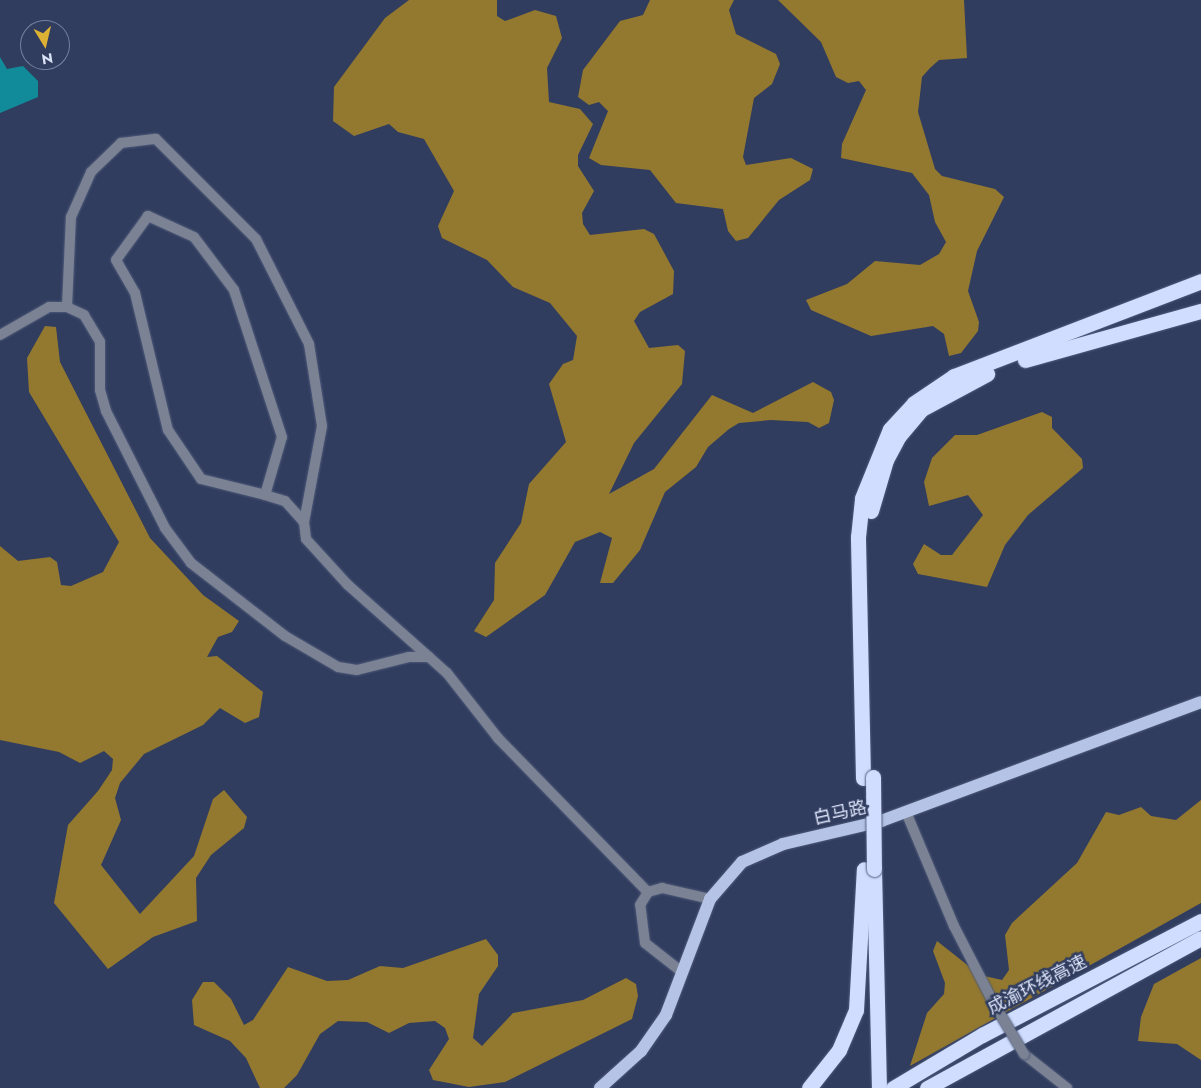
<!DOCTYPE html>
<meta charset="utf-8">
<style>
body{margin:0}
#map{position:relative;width:1201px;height:1088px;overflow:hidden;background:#313d5f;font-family:Jost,"Noto Sans SC",sans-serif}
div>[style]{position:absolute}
.forest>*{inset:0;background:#93782f}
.water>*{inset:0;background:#118b9a}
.roads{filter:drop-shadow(0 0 1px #4f5b7a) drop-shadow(0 0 1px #4f5b7a)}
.minor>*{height:10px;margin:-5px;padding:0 5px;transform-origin:5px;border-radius:5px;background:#7b8293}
.tertiary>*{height:10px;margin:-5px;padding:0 5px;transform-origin:5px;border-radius:5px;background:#7b8293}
.primary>*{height:12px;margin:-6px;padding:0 6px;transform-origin:6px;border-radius:6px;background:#b5c3e6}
.motorway>*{height:15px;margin:-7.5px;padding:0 7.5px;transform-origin:7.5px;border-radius:7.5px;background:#d0ddff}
.bridges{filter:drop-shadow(0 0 1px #4f5b7a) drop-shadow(0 0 1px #4f5b7a)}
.tertiary-bridge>*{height:10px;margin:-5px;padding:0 5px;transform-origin:5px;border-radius:5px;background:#7b8293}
.motorway-bridge>*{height:15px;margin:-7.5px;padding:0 7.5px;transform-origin:7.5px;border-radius:7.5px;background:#d0ddff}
span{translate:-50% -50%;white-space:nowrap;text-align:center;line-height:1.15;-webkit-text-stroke:5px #313d5f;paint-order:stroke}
.street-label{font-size:18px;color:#dae2f7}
.north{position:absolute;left:20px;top:20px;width:50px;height:50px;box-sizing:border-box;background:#313d5f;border:1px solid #757f9c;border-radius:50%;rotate:171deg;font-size:14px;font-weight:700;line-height:20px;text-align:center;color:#dae2f7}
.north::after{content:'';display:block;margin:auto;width:18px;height:22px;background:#ddb133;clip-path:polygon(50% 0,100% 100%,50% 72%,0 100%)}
</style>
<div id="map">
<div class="forest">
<i style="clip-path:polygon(409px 0,497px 0,497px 16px,505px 21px,535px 10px,556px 16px,562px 38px,547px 68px,549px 102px,580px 109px,593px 124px,578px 155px,578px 166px,594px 191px,582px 213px,583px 224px,590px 235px,644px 229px,654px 234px,674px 271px,673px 294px,640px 312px,634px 321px,649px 348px,678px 345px,685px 351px,682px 384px,634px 443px,609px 494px,654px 469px,712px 395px,753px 413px,813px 382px,831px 392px,834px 400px,829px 423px,819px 428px,808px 422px,771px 420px,739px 423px,729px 429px,708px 447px,696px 467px,665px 492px,640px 550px,613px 583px,600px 583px,612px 538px,600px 532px,575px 542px,545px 595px,486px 637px,474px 631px,494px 600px,495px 563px,521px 523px,529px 484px,566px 442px,549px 384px,563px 364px,573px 360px,577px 336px,550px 303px,513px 287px,487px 260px,442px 238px,438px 226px,454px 191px,424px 139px,398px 132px,389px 124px,354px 136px,333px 121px,334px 87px,385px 18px)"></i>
<i style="clip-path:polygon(650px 0,734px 0,729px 10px,736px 34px,776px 54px,780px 64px,772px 84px,754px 98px,743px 157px,746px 165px,791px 158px,813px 169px,810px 180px,779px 200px,748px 238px,736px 241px,728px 231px,723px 209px,676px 203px,650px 170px,601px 165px,589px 158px,608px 111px,599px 102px,589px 105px,578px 97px,583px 70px,620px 21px,643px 15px)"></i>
<i style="clip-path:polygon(778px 0,964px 0,967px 58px,939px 60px,930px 68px,922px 77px,918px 112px,935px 169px,942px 176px,995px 189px,1004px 197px,977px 251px,968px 291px,979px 322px,978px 331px,961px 353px,949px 356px,944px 334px,933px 326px,871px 336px,811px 310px,806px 300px,847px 284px,875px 261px,920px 265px,939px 254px,946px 242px,935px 222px,929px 195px,912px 173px,841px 158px,842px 144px,866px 90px,859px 81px,848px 83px,836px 77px,821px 42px)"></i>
<i style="clip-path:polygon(45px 326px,56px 327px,60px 362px,150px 538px,203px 595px,239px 621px,232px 632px,218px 637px,207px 657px,217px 656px,263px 692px,259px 717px,245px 723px,220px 708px,203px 725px,144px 754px,120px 783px,115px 798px,121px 820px,101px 865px,140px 914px,194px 856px,213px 799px,224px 790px,247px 817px,244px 828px,211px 855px,196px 878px,197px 921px,153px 937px,108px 969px,54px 903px,68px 825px,98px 791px,112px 770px,113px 759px,104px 751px,80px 763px,59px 752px,0 740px,0 546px,18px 561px,50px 557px,57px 562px,61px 585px,71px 586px,103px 572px,119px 542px,29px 392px,27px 358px)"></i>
<i style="clip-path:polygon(1042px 412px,1052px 417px,1052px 428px,1082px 459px,1083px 468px,1028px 515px,1005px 545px,987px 587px,918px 574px,913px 564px,924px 544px,941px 555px,952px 555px,983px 515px,968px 495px,929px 506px,924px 482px,932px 458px,955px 435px,977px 435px)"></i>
<i style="clip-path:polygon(1201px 800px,1201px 903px,910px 1066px,927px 1013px,944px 994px,945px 983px,933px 951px,937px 941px,980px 975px,1002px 980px,1009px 970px,1005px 935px,1012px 923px,1077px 863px,1106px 812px,1119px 815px,1141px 807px,1151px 816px,1176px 820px)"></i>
<i style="clip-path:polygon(486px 939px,498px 955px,498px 966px,479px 994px,473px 1038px,482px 1046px,513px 1013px,583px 1000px,626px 978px,636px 984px,638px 996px,632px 1019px,505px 1082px,469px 1087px,433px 1080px,429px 1070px,449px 1039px,445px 1028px,435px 1021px,409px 1023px,389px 1033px,367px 1022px,338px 1021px,320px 1034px,297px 1075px,284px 1088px,260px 1088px,246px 1058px,230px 1041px,194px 1025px,192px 1000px,203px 982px,214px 982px,231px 999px,244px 1025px,253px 1020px,288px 967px,327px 981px,348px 980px,380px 966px,403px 968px)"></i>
<i style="clip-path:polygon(1201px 958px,1201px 1060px,1177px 1044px,1138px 1041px,1141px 1017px,1154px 984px)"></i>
</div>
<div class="water">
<i style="clip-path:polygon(0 57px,7px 69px,23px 66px,38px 81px,38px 97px,0 113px)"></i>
</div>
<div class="roads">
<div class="minor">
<i style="left:67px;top:307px;width:90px;rotate:-87.5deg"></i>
<i style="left:71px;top:217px;width:49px;rotate:-66deg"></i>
<i style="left:91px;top:172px;width:42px;rotate:-44deg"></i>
<i style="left:121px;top:143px;width:35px;rotate:-7deg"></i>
<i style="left:156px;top:139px;width:141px;rotate:45deg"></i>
<i style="left:256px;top:239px;width:118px;rotate:63.2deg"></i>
<i style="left:309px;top:344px;width:83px;rotate:81deg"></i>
<i style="left:322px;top:426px;width:98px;rotate:100.6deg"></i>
<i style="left:304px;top:522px;width:17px;rotate:83deg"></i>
<i style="left:306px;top:539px;width:62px;rotate:47.6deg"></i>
<i style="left:348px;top:585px;width:108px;rotate:41.6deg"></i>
<i style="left:0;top:335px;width:56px;rotate:-29.7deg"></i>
<i style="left:49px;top:307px;width:18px"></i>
<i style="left:67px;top:307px;width:19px;rotate:25deg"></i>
<i style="left:84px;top:315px;width:31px;rotate:59deg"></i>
<i style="left:100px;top:342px;width:48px;rotate:90deg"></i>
<i style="left:100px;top:390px;width:22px;rotate:74deg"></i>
<i style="left:106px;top:411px;width:131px;rotate:63.2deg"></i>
<i style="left:165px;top:528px;width:44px;rotate:53.4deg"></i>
<i style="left:191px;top:563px;width:119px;rotate:37.8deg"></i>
<i style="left:285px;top:636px;width:61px;rotate:30.3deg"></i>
<i style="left:338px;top:667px;width:19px;rotate:9deg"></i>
<i style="left:357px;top:670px;width:54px;rotate:-14deg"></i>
<i style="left:409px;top:657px;width:20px"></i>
<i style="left:429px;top:657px;width:24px;rotate:42deg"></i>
<i style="left:447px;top:673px;width:83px;rotate:51.9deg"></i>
<i style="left:498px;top:738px;width:215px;rotate:45.8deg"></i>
<i style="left:265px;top:495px;width:60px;rotate:-73.7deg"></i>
<i style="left:282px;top:437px;width:155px;rotate:-108.1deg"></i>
<i style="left:234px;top:290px;width:66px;rotate:-127deg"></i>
<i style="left:194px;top:237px;width:51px;rotate:-155.5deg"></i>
<i style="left:148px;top:216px;width:54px;rotate:126deg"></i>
<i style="left:116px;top:260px;width:38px;rotate:60deg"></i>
<i style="left:135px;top:293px;width:141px;rotate:76.5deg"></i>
<i style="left:168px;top:430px;width:59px;rotate:56deg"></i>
<i style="left:201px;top:479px;width:66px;rotate:14deg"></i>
<i style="left:265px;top:495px;width:21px;rotate:17deg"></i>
<i style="left:285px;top:501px;width:28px;rotate:48deg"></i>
<i style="left:682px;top:972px;width:47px;rotate:-141.9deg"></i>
<i style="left:645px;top:943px;width:38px;rotate:-97deg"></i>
<i style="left:640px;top:905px;width:15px;rotate:-58deg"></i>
<i style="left:648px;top:892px;width:15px;rotate:-16deg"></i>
<i style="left:662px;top:888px;width:49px;rotate:12.9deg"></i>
</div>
<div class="tertiary">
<i style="left:906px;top:812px;width:124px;rotate:67.2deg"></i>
<i style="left:954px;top:926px;width:85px;rotate:62.8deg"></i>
<i style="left:1024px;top:1054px;width:55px;rotate:38.3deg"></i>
</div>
<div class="primary">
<i style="left:600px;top:1088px;width:55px;rotate:-42.1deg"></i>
<i style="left:641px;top:1051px;width:44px;rotate:-55.2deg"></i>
<i style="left:666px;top:1015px;width:124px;rotate:-69.2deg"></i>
<i style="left:710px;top:899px;width:49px;rotate:-49.1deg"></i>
<i style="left:742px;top:862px;width:45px;rotate:-23.7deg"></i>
<i style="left:783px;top:844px;width:101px;rotate:-13.2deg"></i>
<i style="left:881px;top:821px;width:341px;rotate:-20.4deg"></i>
</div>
<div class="motorway">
<i style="left:1025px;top:360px;width:183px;rotate:-15.6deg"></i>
<i style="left:871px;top:511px;width:53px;rotate:-73.6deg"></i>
<i style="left:886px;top:460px;width:27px;rotate:-62deg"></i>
<i style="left:899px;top:436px;width:35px;rotate:-50deg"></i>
<i style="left:922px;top:409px;width:74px;rotate:-28.3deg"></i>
<i style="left:863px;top:778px;width:241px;rotate:-91.2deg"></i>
<i style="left:858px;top:537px;width:39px;rotate:-84deg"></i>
<i style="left:862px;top:498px;width:74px;rotate:-67.9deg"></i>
<i style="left:890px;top:429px;width:35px;rotate:-47deg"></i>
<i style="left:914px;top:403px;width:48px;rotate:-34deg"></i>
<i style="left:954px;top:376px;width:265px;rotate:-21deg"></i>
<i style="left:874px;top:869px;width:219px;rotate:88.7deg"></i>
<i style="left:809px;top:1088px;width:48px;rotate:-51.7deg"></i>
<i style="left:839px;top:1050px;width:43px;rotate:-67deg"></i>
<i style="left:856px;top:1010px;width:141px;rotate:-86.8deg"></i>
<i style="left:893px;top:1088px;width:104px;rotate:-30.8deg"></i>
<i style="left:982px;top:1035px;width:247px;rotate:-27.5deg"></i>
<i style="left:927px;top:1088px;width:312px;rotate:-28.7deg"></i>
</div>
</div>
<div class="bridges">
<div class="tertiary-bridge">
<i style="left:993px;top:1002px;width:61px;rotate:59.2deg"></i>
</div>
<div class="motorway-bridge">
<i style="left:873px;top:777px;width:92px;rotate:89.4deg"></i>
</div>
</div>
<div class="street-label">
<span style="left:840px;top:813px;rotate:-13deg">白马路</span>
<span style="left:1037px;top:985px;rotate:-27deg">成渝环线高速</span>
</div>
<div class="north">N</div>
</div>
